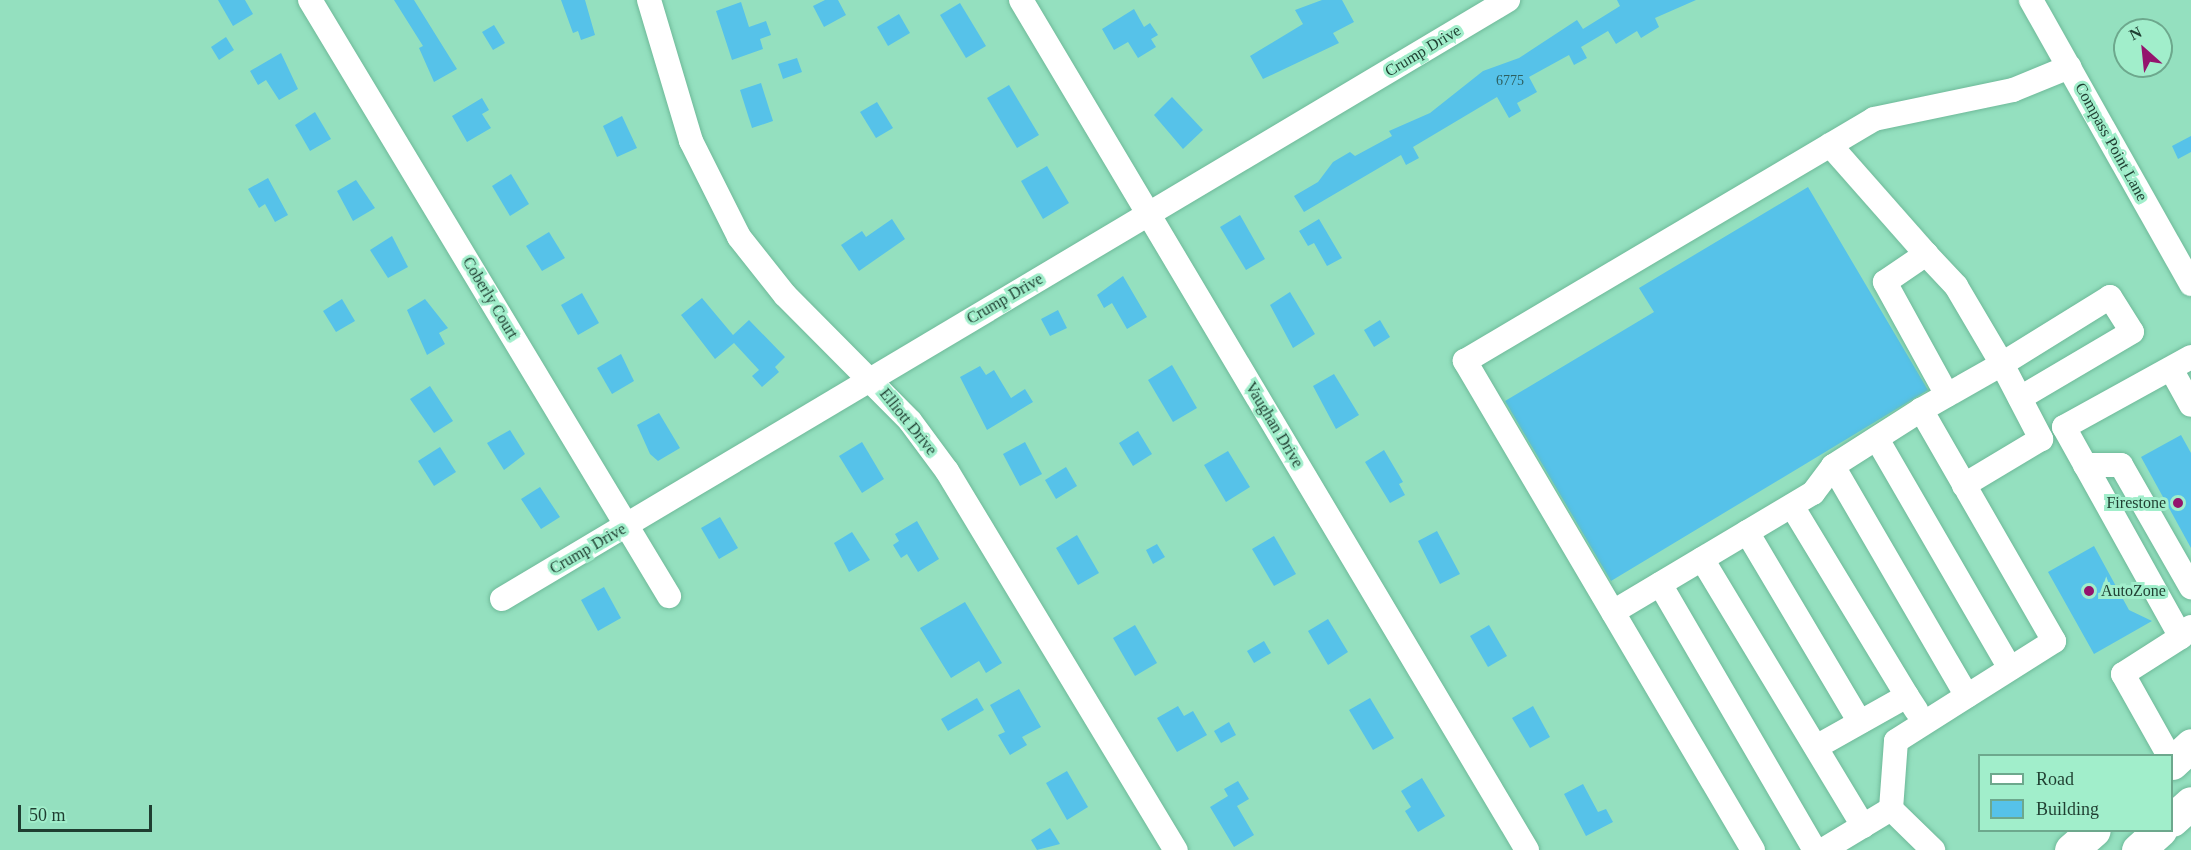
<!DOCTYPE html>
<style>
body{margin:0}
#map{position:relative;width:2191px;height:850px;overflow:hidden;background:#94e0bf;font-family:"Times New Roman",serif}
div>[style]{position:absolute}
.building>*{inset:0;background:#56c2e9}
.roads{filter:drop-shadow(0 0 2px #6eb999) drop-shadow(0 0 2px #6eb999)}
.minor>*{height:24px;margin:-12px;padding:0 12px;transform-origin:12px;border-radius:12px;background:#fff}
.highway>*{height:33px;margin:-16.5px;padding:0 16.5px;transform-origin:16.5px;border-radius:16.5px;background:#fff}
.dots>*{width:16px;height:16px;translate:-50% -50%;box-sizing:border-box;border:3px solid #a1eecb;border-radius:50%}
span{translate:-50% -50%;white-space:nowrap;text-align:center;line-height:1.15;-webkit-text-stroke:6px #a1eecb;paint-order:stroke}
.number-label{font-size:14px;color:#2d5f5f}
.number-label span{-webkit-text-stroke-width:0}
.street-label{font-size:16px;color:#1f3e31}
.poi-label{font-size:16px;color:#1f3e31}
.right{translate:-100% -50%;text-align:right}
.left{translate:0 -50%;text-align:left}
.legend{position:absolute;left:1978px;top:754px;width:195px;height:78px;box-sizing:border-box;background:#a1eecb;border:2px solid #6da88d;margin:0;padding:8px 10px;list-style:none;font-size:18px;color:#1f3e31}
.legend li{display:flex;align-items:center;gap:12px;height:30px}
.legend b{width:30px;border:2px solid #6da88d}
.north{position:absolute;left:2113px;top:18px;width:60px;height:60px;box-sizing:border-box;background:#a1eecb;border:2px solid #6da88d;border-radius:50%;rotate:333deg;font-size:16px;font-weight:700;line-height:24px;text-align:center;color:#1f3e31}
.north::after{content:'';display:block;margin:auto;width:21px;height:27px;background:#94146d;clip-path:polygon(50% 0,100% 100%,50% 72%,0 100%)}
.scale{position:absolute;left:18px;top:805px;width:134px;height:27px;box-sizing:border-box;border:3px solid #1f3e31;border-top:0;padding-left:8px;font-size:18px;line-height:21px;white-space:nowrap;color:#1f3e31;-webkit-text-stroke:4px #a1eecb;paint-order:stroke}
</style>
<div id="map">
<div class="building">
<i style="clip-path:polygon(218px 0,245px 0,253px 14px,233px 26px)"></i>
<i style="clip-path:polygon(394px 0,414px 0,457px 69px,434px 82px,419px 48px,423px 46px)"></i>
<i style="clip-path:polygon(561px 0,585px 0,595px 35px,581px 40px,578px 31px,573px 33px)"></i>
<i style="clip-path:polygon(825px 0,838px 0,846px 15px,824px 27px,813px 6px)"></i>
<i style="clip-path:polygon(1322px 0,1342px 0,1354px 22px,1333px 33px,1339px 43px,1263px 79px,1250px 56px,1303px 24px,1295px 10px)"></i>
<i style="clip-path:polygon(1617px 0,1696px 0,1655px 18px,1659px 27px,1641px 38px,1637px 31px,1616px 44px,1608px 31px,1581px 47px,1587px 58px,1574px 65px,1569px 55px,1529px 77px,1537px 92px,1517px 103px,1521px 111px,1509px 118px,1497px 97px,1413px 147px,1419px 158px,1406px 165px,1401px 155px,1304px 212px,1294px 196px,1318px 182px,1333px 162px,1350px 152px,1355px 156px,1392px 136px,1389px 131px,1430px 113px,1483px 71px,1519px 58px,1577px 20px,1583px 29px,1620px 6px)"></i>
<i style="clip-path:polygon(741px 2px,749px 27px,766px 21px,771px 35px,760px 39px,763px 49px,732px 60px,716px 11px)"></i>
<i style="clip-path:polygon(960px 3px,986px 46px,966px 58px,940px 15px)"></i>
<i style="clip-path:polygon(1134px 9px,1144px 27px,1150px 23px,1158px 35px,1151px 39px,1156px 47px,1138px 58px,1128px 42px,1114px 50px,1102px 29px)"></i>
<i style="clip-path:polygon(899px 14px,910px 33px,888px 46px,877px 27px)"></i>
<i style="clip-path:polygon(494px 25px,505px 43px,493px 50px,482px 32px)"></i>
<i style="clip-path:polygon(226px 37px,234px 50px,219px 60px,211px 47px)"></i>
<i style="clip-path:polygon(281px 53px,298px 89px,279px 100px,266px 80px,258px 85px,250px 71px)"></i>
<i style="clip-path:polygon(797px 58px,802px 72px,783px 79px,778px 64px)"></i>
<i style="clip-path:polygon(761px 83px,773px 121px,752px 128px,740px 90px)"></i>
<i style="clip-path:polygon(1009px 85px,1039px 135px,1017px 148px,987px 98px)"></i>
<i style="clip-path:polygon(1172px 97px,1203px 130px,1183px 149px,1154px 115px)"></i>
<i style="clip-path:polygon(482px 98px,489px 110px,482px 114px,491px 128px,467px 142px,452px 116px)"></i>
<i style="clip-path:polygon(877px 102px,893px 128px,876px 138px,860px 112px)"></i>
<i style="clip-path:polygon(315px 112px,331px 139px,310px 151px,295px 125px)"></i>
<i style="clip-path:polygon(622px 116px,637px 148px,617px 157px,603px 126px)"></i>
<i style="clip-path:polygon(2191px 136px,2191px 152px,2178px 159px,2172px 146px)"></i>
<i style="clip-path:polygon(1047px 166px,1069px 203px,1043px 219px,1021px 181px)"></i>
<i style="clip-path:polygon(511px 174px,529px 204px,510px 216px,492px 186px)"></i>
<i style="clip-path:polygon(268px 178px,288px 215px,275px 222px,265px 204px,259px 208px,248px 189px)"></i>
<i style="clip-path:polygon(356px 180px,375px 208px,353px 221px,337px 191px)"></i>
<i style="clip-path:polygon(1808px 187px,1928px 390px,1611px 581px,1505px 401px,1654px 312px,1639px 288px)"></i>
<i style="clip-path:polygon(1240px 215px,1265px 259px,1246px 270px,1220px 227px)"></i>
<i style="clip-path:polygon(892px 219px,905px 239px,859px 271px,841px 245px,862px 231px,866px 237px)"></i>
<i style="clip-path:polygon(1319px 219px,1342px 258px,1327px 266px,1314px 243px,1308px 246px,1299px 231px)"></i>
<i style="clip-path:polygon(549px 232px,565px 258px,542px 271px,526px 246px)"></i>
<i style="clip-path:polygon(392px 236px,408px 267px,388px 278px,370px 250px)"></i>
<i style="clip-path:polygon(1123px 276px,1147px 317px,1127px 329px,1112px 303px,1104px 308px,1097px 295px)"></i>
<i style="clip-path:polygon(1290px 292px,1315px 334px,1293px 348px,1270px 305px)"></i>
<i style="clip-path:polygon(582px 293px,599px 323px,578px 335px,561px 305px)"></i>
<i style="clip-path:polygon(702px 298px,733px 335px,749px 320px,785px 357px,775px 367px,779px 372px,762px 387px,752px 376px,759px 370px,734px 343px,715px 359px,681px 315px)"></i>
<i style="clip-path:polygon(342px 299px,355px 321px,336px 332px,323px 311px)"></i>
<i style="clip-path:polygon(425px 299px,448px 328px,439px 333px,445px 344px,427px 355px,407px 310px)"></i>
<i style="clip-path:polygon(1058px 310px,1067px 328px,1050px 336px,1041px 319px)"></i>
<i style="clip-path:polygon(1380px 320px,1390px 337px,1374px 347px,1364px 330px)"></i>
<i style="clip-path:polygon(621px 354px,634px 381px,612px 394px,597px 368px)"></i>
<i style="clip-path:polygon(1172px 365px,1197px 408px,1173px 422px,1148px 380px)"></i>
<i style="clip-path:polygon(980px 366px,986px 375px,994px 370px,1011px 398px,1025px 389px,1033px 402px,987px 430px,960px 377px)"></i>
<i style="clip-path:polygon(1334px 374px,1359px 415px,1336px 429px,1313px 386px)"></i>
<i style="clip-path:polygon(430px 386px,453px 421px,434px 433px,410px 399px)"></i>
<i style="clip-path:polygon(659px 413px,680px 448px,658px 461px,650px 454px,637px 425px)"></i>
<i style="clip-path:polygon(510px 430px,525px 454px,504px 470px,487px 443px)"></i>
<i style="clip-path:polygon(1138px 431px,1152px 454px,1133px 466px,1119px 443px)"></i>
<i style="clip-path:polygon(2181px 435px,2191px 453px,2191px 548px,2141px 457px)"></i>
<i style="clip-path:polygon(862px 442px,884px 479px,862px 493px,839px 456px)"></i>
<i style="clip-path:polygon(1025px 442px,1042px 474px,1020px 486px,1003px 454px)"></i>
<i style="clip-path:polygon(440px 447px,456px 472px,434px 486px,418px 461px)"></i>
<i style="clip-path:polygon(1384px 450px,1403px 482px,1399px 484px,1405px 495px,1390px 503px,1365px 462px)"></i>
<i style="clip-path:polygon(1228px 451px,1250px 487px,1226px 502px,1204px 465px)"></i>
<i style="clip-path:polygon(1066px 467px,1077px 486px,1056px 499px,1045px 480px)"></i>
<i style="clip-path:polygon(540px 487px,560px 517px,541px 529px,521px 499px)"></i>
<i style="clip-path:polygon(720px 517px,738px 548px,719px 559px,701px 528px)"></i>
<i style="clip-path:polygon(917px 521px,939px 559px,918px 572px,907px 554px,901px 558px,893px 545px,899px 541px,895px 534px)"></i>
<i style="clip-path:polygon(1437px 531px,1460px 574px,1440px 584px,1418px 541px)"></i>
<i style="clip-path:polygon(852px 532px,870px 560px,849px 572px,834px 543px)"></i>
<i style="clip-path:polygon(1077px 535px,1099px 573px,1078px 585px,1056px 548px)"></i>
<i style="clip-path:polygon(1274px 536px,1296px 574px,1274px 586px,1252px 549px)"></i>
<i style="clip-path:polygon(1157px 544px,1165px 557px,1153px 564px,1146px 550px)"></i>
<i style="clip-path:polygon(2094px 546px,2129px 610px,2152px 621px,2094px 654px,2048px 572px)"></i>
<i style="clip-path:polygon(604px 587px,621px 618px,598px 631px,581px 600px)"></i>
<i style="clip-path:polygon(965px 602px,1002px 663px,986px 673px,979px 661px,951px 678px,920px 628px)"></i>
<i style="clip-path:polygon(1328px 619px,1348px 652px,1328px 665px,1308px 631px)"></i>
<i style="clip-path:polygon(1135px 625px,1157px 663px,1135px 676px,1113px 638px)"></i>
<i style="clip-path:polygon(1489px 625px,1507px 656px,1488px 667px,1470px 636px)"></i>
<i style="clip-path:polygon(1264px 641px,1271px 653px,1254px 663px,1247px 651px)"></i>
<i style="clip-path:polygon(1019px 689px,1041px 727px,1022px 737px,1027px 745px,1010px 755px,998px 735px,1005px 732px,990px 705px)"></i>
<i style="clip-path:polygon(977px 698px,984px 710px,948px 731px,941px 719px)"></i>
<i style="clip-path:polygon(1370px 698px,1394px 738px,1373px 750px,1349px 710px)"></i>
<i style="clip-path:polygon(1178px 706px,1184px 716px,1193px 711px,1207px 735px,1177px 752px,1157px 718px)"></i>
<i style="clip-path:polygon(1533px 706px,1550px 737px,1530px 748px,1512px 718px)"></i>
<i style="clip-path:polygon(1229px 722px,1236px 735px,1221px 743px,1214px 731px)"></i>
<i style="clip-path:polygon(1067px 771px,1088px 807px,1067px 820px,1046px 783px)"></i>
<i style="clip-path:polygon(1422px 778px,1445px 816px,1418px 832px,1405px 811px,1411px 807px,1401px 791px)"></i>
<i style="clip-path:polygon(1238px 781px,1249px 799px,1237px 806px,1254px 835px,1234px 847px,1210px 807px,1228px 796px,1224px 789px)"></i>
<i style="clip-path:polygon(1583px 784px,1598px 812px,1606px 809px,1613px 822px,1586px 836px,1564px 794px)"></i>
<i style="clip-path:polygon(1050px 828px,1060px 844px,1037px 850px,1031px 840px)"></i>
</div>
<div class="roads">
<div class="minor">
<i style="left:310px;top:0;width:696px;rotate:58.94deg"></i>
<i style="left:649px;top:0;width:147px;rotate:73.4deg"></i>
<i style="left:691px;top:141px;width:107px;rotate:63.4deg"></i>
<i style="left:739px;top:237px;width:74px;rotate:51.6deg"></i>
<i style="left:785px;top:295px;width:177px;rotate:45.2deg"></i>
<i style="left:910px;top:421px;width:62px;rotate:53.5deg"></i>
<i style="left:947px;top:471px;width:443px;rotate:58.9deg"></i>
<i style="left:1021px;top:0;width:989px;rotate:59.23deg"></i>
<i style="left:2031px;top:0;width:326px;rotate:60.6deg"></i>
<i style="left:1830px;top:145px;width:145px;rotate:48.6deg"></i>
<i style="left:2191px;top:357px;width:145px;rotate:151.1deg"></i>
<i style="left:2064px;top:427px;width:240px;rotate:60.9deg"></i>
<i style="left:2181px;top:637px;width:14px;rotate:-45deg"></i>
<i style="left:2171px;top:369px;width:41px;rotate:60.9deg"></i>
<i style="left:1947px;top:395px;width:129px;rotate:-118.8deg"></i>
<i style="left:1885px;top:282px;width:50px;rotate:-34.3deg"></i>
<i style="left:1926px;top:254px;width:44px;rotate:46.8deg"></i>
<i style="left:1956px;top:286px;width:91px;rotate:59.5deg"></i>
<i style="left:2002px;top:364px;width:127px;rotate:-31.8deg"></i>
<i style="left:2110px;top:297px;width:41px;rotate:57.8deg"></i>
<i style="left:2132px;top:332px;width:130px;rotate:149.5deg"></i>
<i style="left:1877px;top:439px;width:265px;rotate:59.9deg"></i>
<i style="left:2085px;top:465px;width:36px"></i>
<i style="left:2121px;top:465px;width:141px;rotate:60.2deg"></i>
<i style="left:1833px;top:466px;width:266px;rotate:59.8deg"></i>
<i style="left:1792px;top:506px;width:222px;rotate:58.8deg"></i>
<i style="left:1747px;top:532px;width:221px;rotate:59.3deg"></i>
<i style="left:1702px;top:559px;width:312px;rotate:58.9deg"></i>
<i style="left:1660px;top:584px;width:308px;rotate:59.8deg"></i>
<i style="left:502px;top:599px;width:1171px;rotate:-30.77deg"></i>
<i style="left:1613px;top:612px;width:233px;rotate:-30.8deg"></i>
<i style="left:1813px;top:493px;width:34px;rotate:-53deg"></i>
<i style="left:1833px;top:466px;width:104px;rotate:-32.5deg"></i>
<i style="left:1816px;top:747px;width:104px;rotate:-29.3deg"></i>
<i style="left:1907px;top:696px;width:17px;rotate:57deg"></i>
<i style="left:2169px;top:756px;width:94px;rotate:-119.3deg"></i>
<i style="left:2123px;top:674px;width:69px;rotate:-32.5deg"></i>
<i style="left:1891px;top:809px;width:59px;rotate:44.3deg"></i>
<i style="left:1753px;top:850px;width:568px;rotate:-120.5deg"></i>
<i style="left:1465px;top:361px;width:475px;rotate:-30.6deg"></i>
<i style="left:1874px;top:119px;width:142px;rotate:-11.8deg"></i>
<i style="left:2013px;top:90px;width:61px;rotate:-22.3deg"></i>
<i style="left:1823px;top:850px;width:79px;rotate:-31.1deg"></i>
<i style="left:1891px;top:809px;width:68px;rotate:-85.8deg"></i>
<i style="left:1896px;top:741px;width:187px;rotate:-32.3deg"></i>
<i style="left:2054px;top:641px;width:267px;rotate:-119.9deg"></i>
<i style="left:1921px;top:410px;width:93px;rotate:-29.6deg"></i>
<i style="left:2002px;top:364px;width:85px;rotate:62.5deg"></i>
<i style="left:2041px;top:439px;width:90px;rotate:149.1deg"></i>
</div>
<div class="highway">
<i style="left:2172px;top:763px;width:26px;rotate:-43deg"></i>
<i style="left:2172px;top:820px;width:25px;rotate:-42deg"></i>
<i style="left:2071px;top:850px;width:30px;rotate:-41deg"></i>
<i style="left:2138px;top:850px;width:30px;rotate:-42deg"></i>
</div>
</div>
<div class="dots">
<i style="left:2178px;top:503px;background:#94146d"></i>
<i style="left:2089px;top:591px;background:#94146d"></i>
</div>
<div class="number-label">
<span style="left:1510px;top:81px">6775</span>
</div>
<div class="street-label">
<span style="left:1423px;top:51px;rotate:-31deg">Crump Drive</span>
<span style="left:2111px;top:142px;rotate:61deg">Compass Point Lane</span>
<span style="left:490px;top:298px;rotate:59deg">Coberly Court</span>
<span style="left:1005px;top:299px;rotate:-30deg">Crump Drive</span>
<span style="left:908px;top:422px;rotate:51deg">Elliott Drive</span>
<span style="left:1274px;top:425px;rotate:59deg">Vaughan Drive</span>
<span style="left:588px;top:549px;rotate:-30deg">Crump Drive</span>
</div>
<div class="poi-label">
<span class="right" style="left:2166px;top:503px">Firestone</span>
<span class="left" style="left:2101px;top:591px">AutoZone</span>
</div>
<ul class="legend">
<li><b style="height:8px;background:#fff"></b>Road</li>
<li><b style="height:16px;background:#56c2e9"></b>Building</li>
</ul>
<div class="north">N</div>
<div class="scale">50 m</div>
</div>
